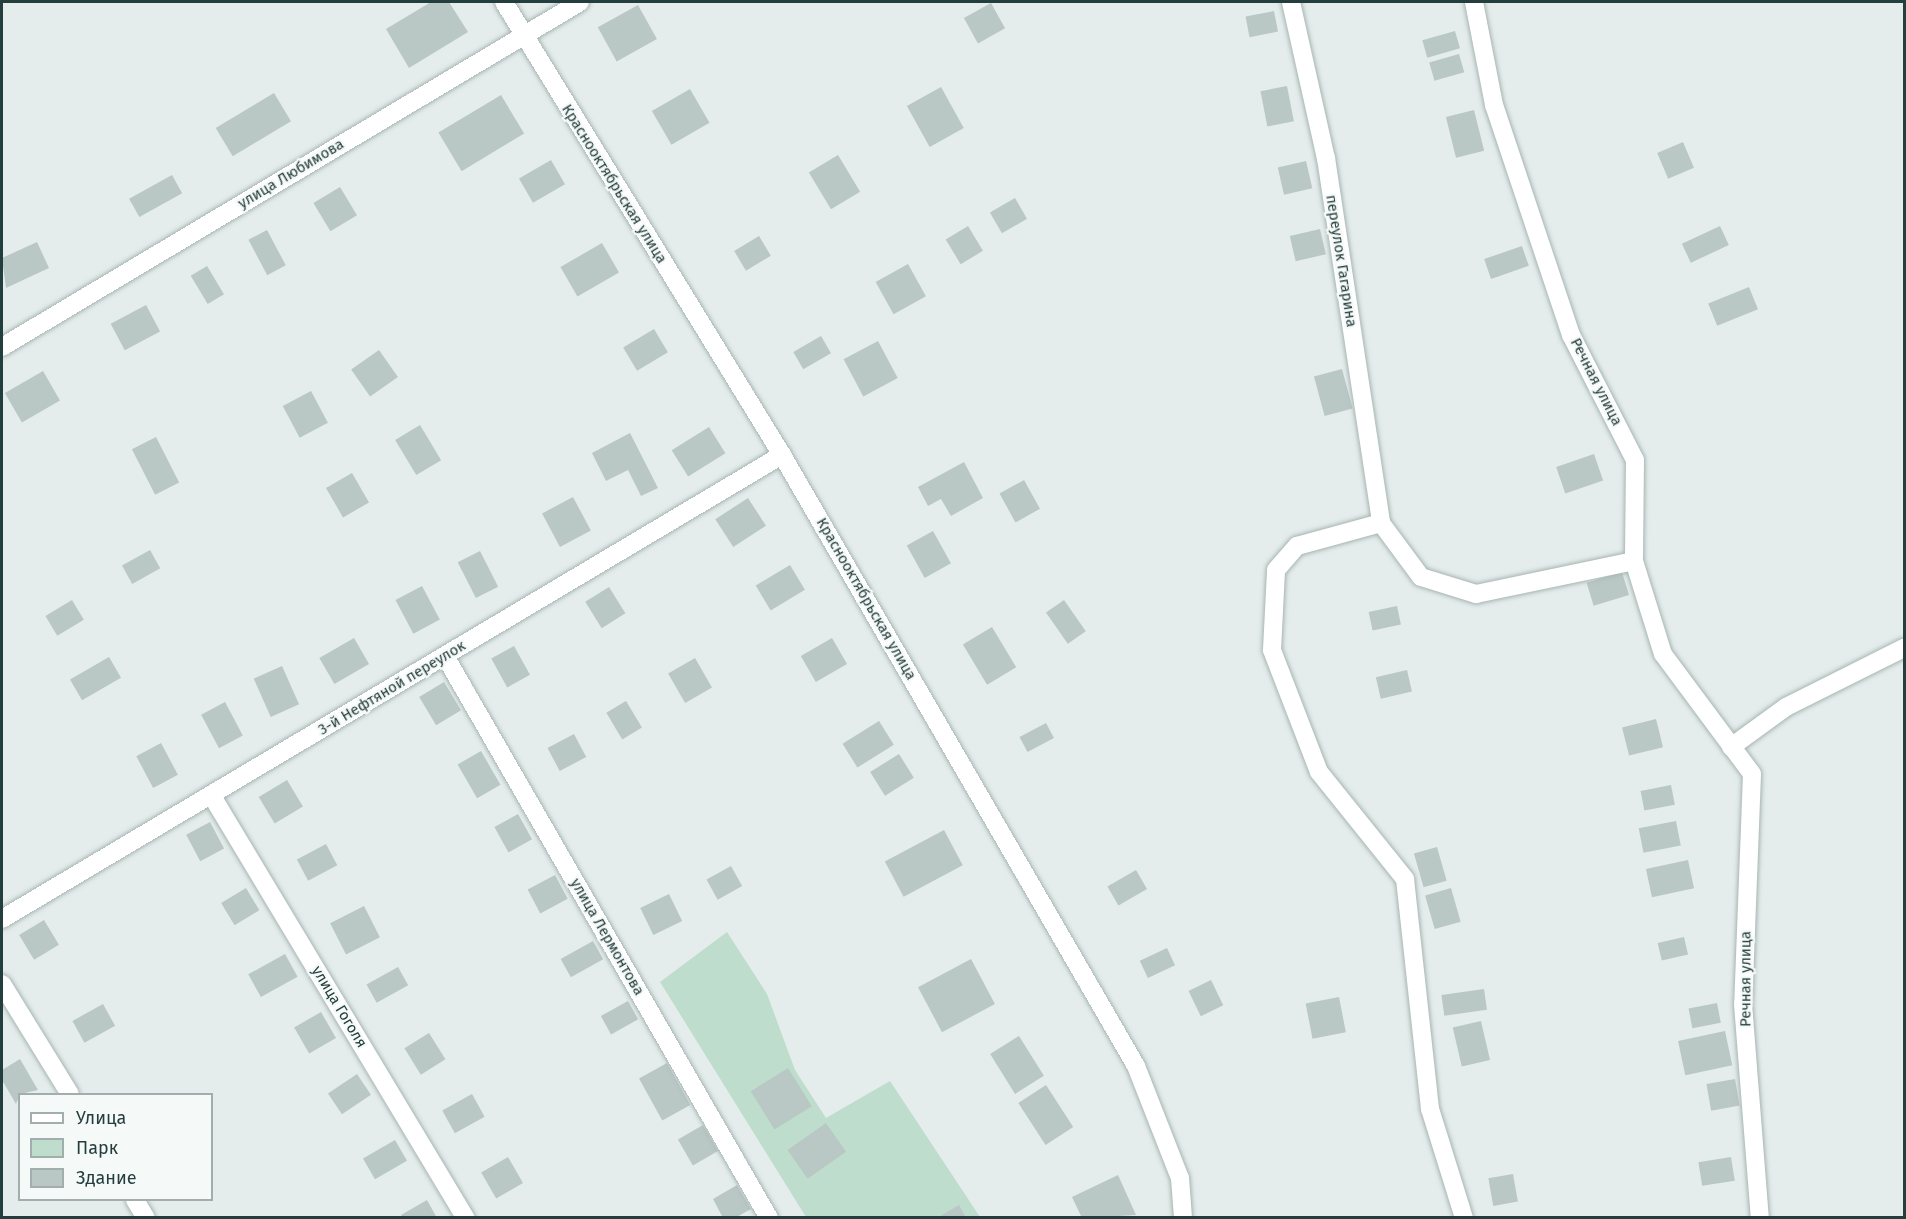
<!DOCTYPE html>
<meta charset="utf-8">
<style>
body{margin:0}
#map{position:relative;width:1906px;height:1219px;overflow:hidden;background:#e4edeb;font-family:"Fira Sans",sans-serif}
div>[style]{position:absolute}
.green>*{inset:0;background:#beddcd}
.building>*{inset:0;background:#b9c8c5;transform-origin:0 0}
.roads{filter:drop-shadow(0 0 2px #a7b5b3) drop-shadow(0 0 2px #a7b5b3)}
.street>*{height:18px;margin:-9px;padding:0 9px;transform-origin:9px;border-radius:9px;background:#fff}
.secondary>*{height:18px;margin:-9px;padding:0 9px;transform-origin:9px;border-radius:9px;background:#fff}
span{translate:-50% -50%;white-space:nowrap;text-align:center;line-height:1.15;-webkit-text-stroke:4.5px #f5f9f8;paint-order:stroke}
.street-label{font-size:15px;color:#243e3d}
.frame{position:absolute;inset:0;border:3px solid #243e3d;pointer-events:none}
.legend{position:absolute;left:18px;top:1093px;width:195px;height:108px;box-sizing:border-box;background:#f5f9f8;border:2px solid #a1aead;margin:0;padding:8px 10px;list-style:none;font-size:18px;color:#243e3d}
.legend li{display:flex;align-items:center;gap:12px;height:30px}
.legend b{width:30px;border:2px solid #a1aead}
</style>
<div id="map">
<div class="green">
<i style="clip-path:polygon(727px 932px,767px 994px,795px 1070px,826px 1118px,890px 1081px,980px 1217px,806px 1217px,660px 982px)"></i>
</div>
<div class="building">
<i style="clip-path:polygon(431px 2px,449px 2px,468px 32px,409px 68px,386px 29px)"></i>
<i style="left:991px;top:3px;width:29px;height:31px;rotate:61deg"></i>
<i style="left:638px;top:5px;width:39px;height:46px;rotate:61deg"></i>
<i style="left:1274px;top:11px;width:21px;height:29px;rotate:79deg"></i>
<i style="left:1455px;top:31px;width:18px;height:34px;rotate:74deg"></i>
<i style="left:1459px;top:54px;width:19px;height:31px;rotate:74deg"></i>
<i style="left:1287px;top:86px;width:36px;height:27px;rotate:79deg"></i>
<i style="left:941px;top:87px;width:47px;height:39px;rotate:61deg"></i>
<i style="left:690px;top:89px;width:39px;height:44px;rotate:60deg"></i>
<i style="left:274px;top:93px;width:33px;height:68px;rotate:59deg"></i>
<i style="left:501px;top:95px;width:45px;height:73px;rotate:59deg"></i>
<i style="left:1474px;top:110px;width:42px;height:29px;rotate:76deg"></i>
<i style="left:1683px;top:142px;width:28px;height:28px;rotate:67deg"></i>
<i style="left:838px;top:155px;width:43px;height:34px;rotate:59deg"></i>
<i style="left:551px;top:160px;width:28px;height:37px;rotate:60deg"></i>
<i style="left:1306px;top:161px;width:28px;height:29px;rotate:77deg"></i>
<i style="left:172px;top:175px;width:21px;height:49px;rotate:61deg"></i>
<i style="left:340px;top:187px;width:33px;height:31px;rotate:59deg"></i>
<i style="left:1015px;top:198px;width:24px;height:29px;rotate:60deg"></i>
<i style="left:968px;top:226px;width:29px;height:26px;rotate:59deg"></i>
<i style="left:1720px;top:226px;width:21px;height:42px;rotate:65deg"></i>
<i style="left:1320px;top:229px;width:26px;height:31px;rotate:77deg"></i>
<i style="left:267px;top:230px;width:40px;height:21px;rotate:62deg"></i>
<i style="left:759px;top:236px;width:23px;height:29px;rotate:59deg"></i>
<i style="clip-path:polygon(37px 242px,49px 268px,6px 288px,2px 258px)"></i>
<i style="left:602px;top:243px;width:34px;height:48px;rotate:60deg"></i>
<i style="left:1522px;top:246px;width:21px;height:40px;rotate:71deg"></i>
<i style="left:908px;top:264px;width:37px;height:37px;rotate:61deg"></i>
<i style="left:207px;top:266px;width:33px;height:19px;rotate:59deg"></i>
<i style="left:1749px;top:287px;width:24px;height:44px;rotate:68deg"></i>
<i style="left:146px;top:305px;width:30px;height:40px;rotate:62deg"></i>
<i style="left:654px;top:329px;width:27px;height:36px;rotate:59deg"></i>
<i style="left:821px;top:336px;width:20px;height:32px;rotate:60deg"></i>
<i style="left:878px;top:341px;width:42px;height:39px;rotate:62deg"></i>
<i style="left:379px;top:350px;width:33px;height:34px;rotate:55deg"></i>
<i style="left:1342px;top:369px;width:41px;height:29px;rotate:75deg"></i>
<i style="left:43px;top:371px;width:34px;height:44px;rotate:60deg"></i>
<i style="left:311px;top:391px;width:36px;height:32px;rotate:62deg"></i>
<i style="left:420px;top:425px;width:41px;height:29px;rotate:59deg"></i>
<i style="left:709px;top:427px;width:31px;height:44px;rotate:58deg"></i>
<i style="clip-path:polygon(630px 433px,658px 488px,641px 496px,628px 470px,606px 481px,592px 453px)"></i>
<i style="left:156px;top:437px;width:51px;height:27px;rotate:63deg"></i>
<i style="left:1594px;top:454px;width:28px;height:40px;rotate:71deg"></i>
<i style="clip-path:polygon(964px 462px,983px 498px,951px 516px,941px 499px,928px 506px,918px 487px)"></i>
<i style="left:352px;top:473px;width:34px;height:30px;rotate:60deg"></i>
<i style="left:1024px;top:480px;width:33px;height:28px;rotate:61deg"></i>
<i style="left:573px;top:497px;width:38px;height:35px;rotate:62deg"></i>
<i style="left:748px;top:498px;width:33px;height:39px;rotate:57deg"></i>
<i style="left:933px;top:531px;width:37px;height:30px;rotate:61deg"></i>
<i style="left:150px;top:550px;width:21px;height:32px;rotate:61deg"></i>
<i style="left:480px;top:551px;width:40px;height:25px;rotate:63deg"></i>
<i style="left:790px;top:565px;width:29px;height:40px;rotate:59deg"></i>
<i style="left:1622px;top:572px;width:24px;height:37px;rotate:73deg"></i>
<i style="left:422px;top:586px;width:38px;height:30px;rotate:62deg"></i>
<i style="left:609px;top:587px;width:31px;height:28px;rotate:58deg"></i>
<i style="left:72px;top:600px;width:23px;height:31px;rotate:59deg"></i>
<i style="left:1064px;top:600px;width:38px;height:22px;rotate:55deg"></i>
<i style="left:1397px;top:606px;width:19px;height:29px;rotate:78deg"></i>
<i style="left:992px;top:627px;width:47px;height:34px;rotate:59deg"></i>
<i style="left:354px;top:638px;width:30px;height:40px;rotate:60deg"></i>
<i style="left:832px;top:638px;width:30px;height:36px;rotate:60deg"></i>
<i style="left:514px;top:646px;width:33px;height:26px;rotate:61deg"></i>
<i style="left:109px;top:657px;width:24px;height:45px;rotate:60deg"></i>
<i style="left:695px;top:658px;width:34px;height:31px;rotate:60deg"></i>
<i style="left:282px;top:666px;width:42px;height:31px;rotate:66deg"></i>
<i style="left:1407px;top:670px;width:22px;height:32px;rotate:77deg"></i>
<i style="left:444px;top:682px;width:33px;height:29px;rotate:59deg"></i>
<i style="left:626px;top:701px;width:31px;height:23px;rotate:59deg"></i>
<i style="left:225px;top:702px;width:38px;height:27px;rotate:62deg"></i>
<i style="left:1656px;top:719px;width:29px;height:35px;rotate:76deg"></i>
<i style="left:879px;top:721px;width:28px;height:43px;rotate:58deg"></i>
<i style="left:1046px;top:723px;width:17px;height:30px;rotate:62deg"></i>
<i style="left:574px;top:734px;width:26px;height:30px;rotate:62deg"></i>
<i style="left:161px;top:743px;width:36px;height:28px;rotate:62deg"></i>
<i style="left:481px;top:751px;width:39px;height:27px;rotate:60deg"></i>
<i style="left:899px;top:754px;width:28px;height:34px;rotate:58deg"></i>
<i style="left:287px;top:780px;width:31px;height:33px;rotate:59deg"></i>
<i style="left:1671px;top:785px;width:20px;height:31px;rotate:79deg"></i>
<i style="left:518px;top:814px;width:29px;height:27px;rotate:61deg"></i>
<i style="left:1676px;top:821px;width:25px;height:38px;rotate:79deg"></i>
<i style="left:210px;top:822px;width:30px;height:27px;rotate:62deg"></i>
<i style="left:944px;top:830px;width:40px;height:67px;rotate:62deg"></i>
<i style="left:326px;top:844px;width:24px;height:33px;rotate:62deg"></i>
<i style="left:1437px;top:847px;width:35px;height:24px;rotate:74deg"></i>
<i style="left:1688px;top:860px;width:29px;height:43px;rotate:78deg"></i>
<i style="left:731px;top:866px;width:23px;height:28px;rotate:61deg"></i>
<i style="left:1136px;top:870px;width:22px;height:33px;rotate:60deg"></i>
<i style="left:555px;top:875px;width:27px;height:31px;rotate:62deg"></i>
<i style="left:246px;top:888px;width:26px;height:29px;rotate:59deg"></i>
<i style="left:1451px;top:888px;width:35px;height:27px;rotate:74deg"></i>
<i style="left:669px;top:894px;width:30px;height:32px;rotate:64deg"></i>
<i style="left:364px;top:906px;width:35px;height:38px;rotate:63deg"></i>
<i style="left:44px;top:920px;width:29px;height:29px;rotate:59deg"></i>
<i style="left:1684px;top:937px;width:18px;height:27px;rotate:77deg"></i>
<i style="left:593px;top:941px;width:21px;height:37px;rotate:61deg"></i>
<i style="left:1167px;top:948px;width:19px;height:30px;rotate:65deg"></i>
<i style="left:285px;top:954px;width:26px;height:42px;rotate:61deg"></i>
<i style="left:971px;top:959px;width:51px;height:60px;rotate:62deg"></i>
<i style="left:398px;top:967px;width:21px;height:36px;rotate:61deg"></i>
<i style="left:1211px;top:980px;width:28px;height:25px;rotate:64deg"></i>
<i style="left:1484px;top:989px;width:21px;height:43px;rotate:82deg"></i>
<i style="left:1339px;top:997px;width:36px;height:34px;rotate:79deg"></i>
<i style="left:628px;top:1001px;width:21px;height:31px;rotate:61deg"></i>
<i style="left:1717px;top:1003px;width:20px;height:29px;rotate:79deg"></i>
<i style="left:103px;top:1004px;width:25px;height:35px;rotate:61deg"></i>
<i style="left:321px;top:1012px;width:30px;height:31px;rotate:60deg"></i>
<i style="left:1481px;top:1021px;width:40px;height:29px;rotate:77deg"></i>
<i style="left:1725px;top:1031px;width:35px;height:48px;rotate:78deg"></i>
<i style="left:429px;top:1033px;width:31px;height:29px;rotate:58deg"></i>
<i style="left:1019px;top:1036px;width:47px;height:34px;rotate:58deg"></i>
<i style="clip-path:polygon(20px 1059px,38px 1090px,20px 1094px,16px 1104px,2px 1080px,2px 1070px)"></i>
<i style="left:667px;top:1063px;width:48px;height:32px;rotate:61deg"></i>
<i style="left:788px;top:1068px;width:45px;height:44px;rotate:58deg"></i>
<i style="left:357px;top:1074px;width:25px;height:35px;rotate:56deg"></i>
<i style="left:1735px;top:1079px;width:27px;height:29px;rotate:80deg"></i>
<i style="left:1046px;top:1085px;width:50px;height:33px;rotate:57deg"></i>
<i style="left:472px;top:1094px;width:26px;height:34px;rotate:61deg"></i>
<i style="left:826px;top:1123px;width:35px;height:47px;rotate:55deg"></i>
<i style="left:703px;top:1125px;width:30px;height:29px;rotate:60deg"></i>
<i style="left:395px;top:1140px;width:24px;height:37px;rotate:60deg"></i>
<i style="left:508px;top:1157px;width:30px;height:31px;rotate:60deg"></i>
<i style="left:1731px;top:1157px;width:24px;height:33px;rotate:81deg"></i>
<i style="left:1513px;top:1174px;width:28px;height:25px;rotate:80deg"></i>
<i style="clip-path:polygon(1118px 1175px,1136px 1215px,1082px 1218px,1072px 1197px)"></i>
<i style="clip-path:polygon(737px 1185px,751px 1209px,735px 1218px,723px 1218px,713px 1199px)"></i>
<i style="clip-path:polygon(427px 1200px,437px 1218px,403px 1218px,401px 1215px)"></i>
<i style="clip-path:polygon(959px 1205px,966px 1218px,937px 1218px)"></i>
</div>
<div class="roads">
<div class="street">
<i style="left:1291px;top:2px;width:160px;rotate:77.4deg"></i>
<i style="left:1326px;top:158px;width:369px;rotate:81.4deg"></i>
<i style="left:1474px;top:2px;width:105px;rotate:79deg"></i>
<i style="left:1494px;top:105px;width:243px;rotate:71.5deg"></i>
<i style="left:1571px;top:335px;width:140px;rotate:62.9deg"></i>
<i style="left:1635px;top:460px;width:101px;rotate:90.6deg"></i>
<i style="left:1634px;top:561px;width:97px;rotate:72.7deg"></i>
<i style="left:1663px;top:654px;width:149px;rotate:53.4deg"></i>
<i style="left:1752px;top:774px;width:230px;rotate:92.2deg"></i>
<i style="left:1743px;top:1004px;width:215px;rotate:85.5deg"></i>
<i style="left:2px;top:347px;width:673px;rotate:-30.83deg"></i>
<i style="left:445px;top:656px;width:649px;rotate:60.04deg"></i>
<i style="left:1731px;top:747px;width:68px;rotate:-36deg"></i>
<i style="left:1786px;top:707px;width:132px;rotate:-26.6deg"></i>
<i style="left:212px;top:796px;width:493px;rotate:59deg"></i>
<i style="left:2px;top:919px;width:908px;rotate:-30.75deg"></i>
<i style="left:2px;top:984px;width:129px;rotate:58.3deg"></i>
<i style="left:135px;top:1200px;width:21px;rotate:59deg"></i>
<i style="left:1464px;top:1218px;width:114px;rotate:-107.3deg"></i>
<i style="left:1430px;top:1109px;width:231px;rotate:-96.2deg"></i>
<i style="left:1405px;top:879px;width:137px;rotate:-128.8deg"></i>
<i style="left:1319px;top:772px;width:131px;rotate:-111.1deg"></i>
<i style="left:1272px;top:650px;width:80px;rotate:-87.1deg"></i>
<i style="left:1276px;top:570px;width:32px;rotate:-49deg"></i>
<i style="left:1297px;top:546px;width:87px;rotate:-15.3deg"></i>
<i style="left:1381px;top:523px;width:67px;rotate:53.5deg"></i>
<i style="left:1421px;top:577px;width:58px;rotate:17.2deg"></i>
<i style="left:1476px;top:594px;width:161px;rotate:-11.8deg"></i>
</div>
<div class="secondary">
<i style="left:504px;top:2px;width:532px;rotate:58.46deg"></i>
<i style="left:782px;top:455px;width:706px;rotate:59.91deg"></i>
<i style="left:1136px;top:1066px;width:120px;rotate:68.6deg"></i>
<i style="left:1180px;top:1178px;width:40px;rotate:85.7deg"></i>
</div>
</div>
<div class="street-label">
<span style="left:291px;top:174px;rotate:-31deg">улица Любимова</span>
<span style="left:614px;top:184px;rotate:58deg">Краснооктябрьская улица</span>
<span style="left:1341px;top:261px;rotate:81deg">переулок Гагарина</span>
<span style="left:1596px;top:382px;rotate:63deg">Речная улица</span>
<span style="left:866px;top:599px;rotate:60deg">Краснооктябрьская улица</span>
<span style="left:392px;top:688px;rotate:-31deg">3-й Нефтяной переулок</span>
<span style="left:607px;top:937px;rotate:60deg">улица Лермонтова</span>
<span style="left:1746px;top:979px;rotate:-90deg">Речная улица</span>
<span style="left:339px;top:1007px;rotate:59deg">улица Гоголя</span>
</div>
<div class="frame"></div>
<ul class="legend">
<li><b style="height:8px;background:#fff"></b>Улица</li>
<li><b style="height:16px;background:#beddcd"></b>Парк</li>
<li><b style="height:16px;background:#b9c8c5"></b>Здание</li>
</ul>
</div>
